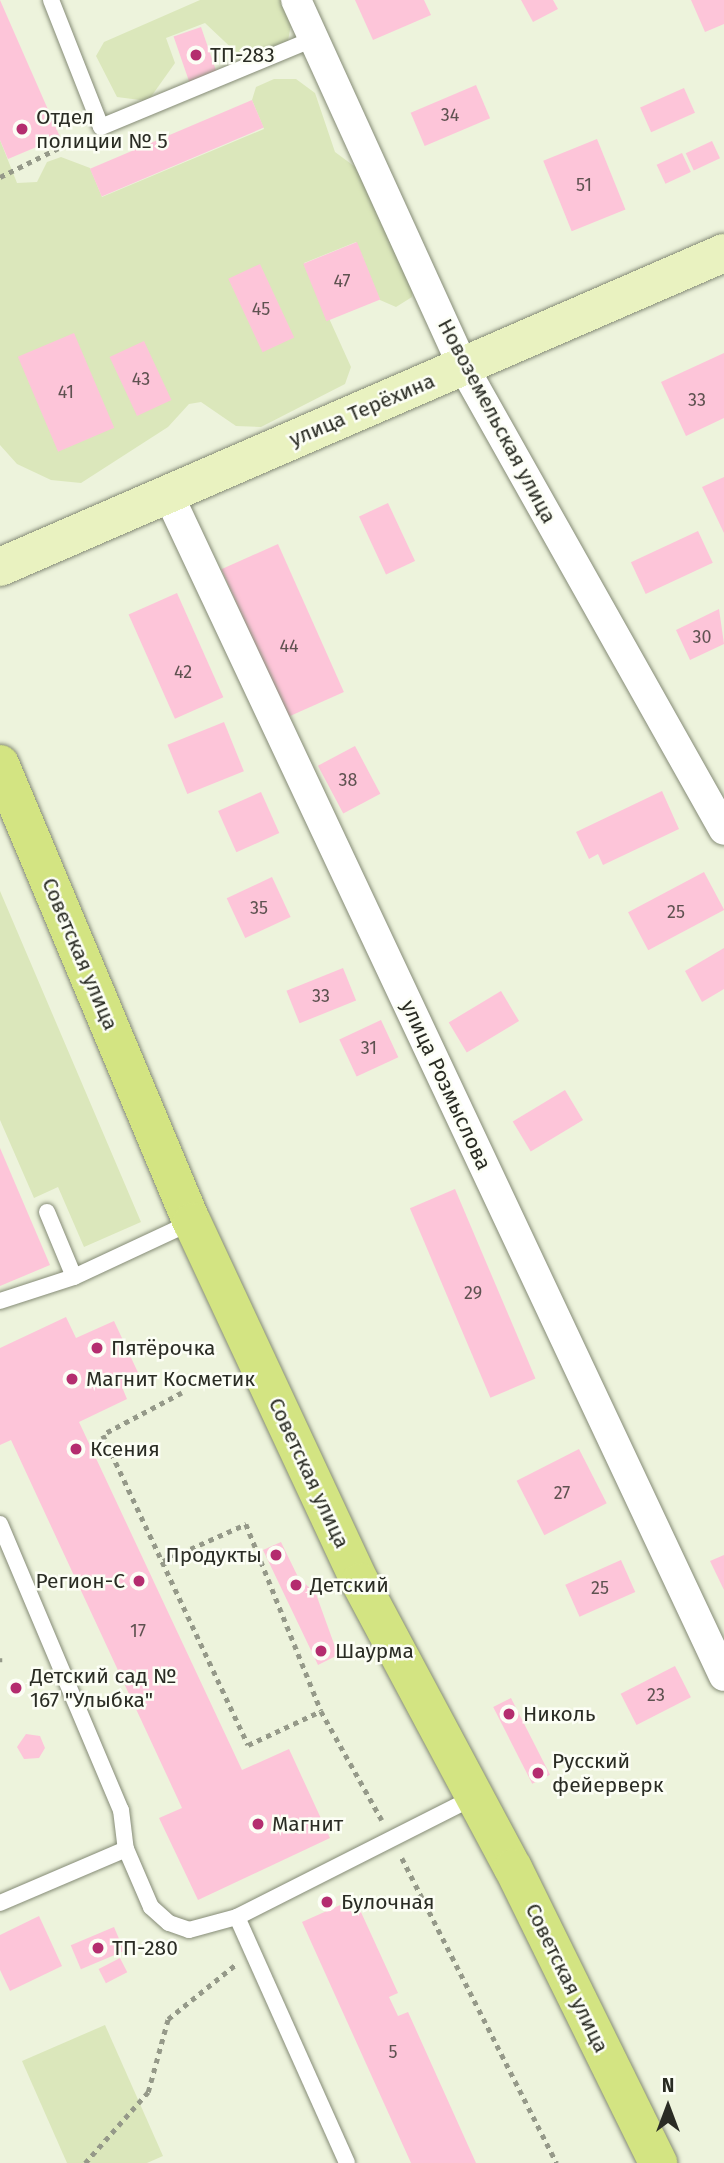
<!DOCTYPE html>
<meta charset="utf-8">
<style>
body{margin:0}
#map{position:relative;width:724px;height:2163px;overflow:hidden;background:#edf3dc;font-family:"Fira Sans",sans-serif}
div>[style]{position:absolute}
.green>*{inset:0;background:#dbe7bb}
.building>*{inset:0;background:#fdc5d9;transform-origin:0 0}
.path>*{height:4.5px;margin-top:-2.25px;transform-origin:0;background:repeating-linear-gradient(90deg,#959989 0 5px,transparent 0 10px)}
.roads{filter:drop-shadow(0 0 2px #858b76) drop-shadow(0 0 2px #858b76)}
.service>*{height:16px;margin:-8px;padding:0 8px;transform-origin:8px;border-radius:8px;background:#fff}
.minor>*{height:30px;margin:-15px;padding:0 15px;transform-origin:15px;border-radius:15px;background:#fff}
.secondary>*{height:38px;margin:-19px;padding:0 19px;transform-origin:19px;border-radius:19px;background:#e9f2c0}
.primary>*{height:38px;margin:-19px;padding:0 19px;transform-origin:19px;border-radius:19px;background:#d3e482}
.dots>*{width:19px;height:19px;translate:-50% -50%;box-sizing:border-box;border:4px solid #fcfef5;border-radius:50%}
span{translate:-50% -50%;white-space:nowrap;text-align:center;line-height:1.15;-webkit-text-stroke:5px #fcfef5;paint-order:stroke}
.number-label{font-size:18px;color:#5f5251}
.number-label span{-webkit-text-stroke-width:0}
.poi-label{font-size:21px;color:#2a2c24}
.left{translate:0 -50%;text-align:left}
.right{translate:-100% -50%;text-align:right}
.street-label{font-size:21px;color:#2a2c24}
.north{position:absolute;left:633px;top:2072px;width:70px;height:70px;-webkit-text-stroke:5px #fcfef5;paint-order:stroke;rotate:0deg;font-size:19px;font-weight:700;line-height:28px;text-align:center;color:#2a2c24}
.north::after{content:'';display:block;margin:auto;width:24px;height:32px;background:#2a2c24;clip-path:polygon(50% 0,100% 100%,50% 72%,0 100%)}
</style>
<div id="map">
<div class="green">
<i style="clip-path:polygon(200px 0,283px 0,292px 18px,288px 41px,241px 57px,205px 23px,166px 38px,175px 63px,148px 101px,117px 97px,96px 56px,104px 42px)"></i>
<i style="clip-path:polygon(274px 79px,296px 79px,315px 93px,335px 152px,358px 169px,413px 283px,412px 297px,396px 307px,380px 300px,356px 242px,304px 263px,351px 367px,345px 384px,261px 427px,236px 426px,201px 402px,189px 404px,168px 427px,81px 483px,51px 480px,17px 464px,0 445px,0 140px,17px 183px,37px 182px,47px 162px,61px 157px,90px 168px,102px 197px,264px 129px,252px 100px,256px 87px)"></i>
<i style="clip-path:polygon(0 891px,141px 1222px,84px 1247px,58px 1187px,34px 1198px,0 1120px)"></i>
<i style="clip-path:polygon(105px 2025px,163px 2156px,147px 2163px,67px 2163px,22px 2061px)"></i>
</div>
<div class="building">
<i style="clip-path:polygon(0 0,60px 137px,8px 159px,0 140px)"></i>
<i style="clip-path:polygon(355px 0,424px 0,431px 15px,373px 40px)"></i>
<i style="clip-path:polygon(521px 0,553px 0,558px 9px,533px 22px)"></i>
<i style="clip-path:polygon(691px 0,724px 0,724px 24px,705px 32px)"></i>
<i style="left:201px;top:27px;width:49px;height:29px;rotate:71deg"></i>
<i style="left:476px;top:85px;width:36px;height:71px;rotate:67deg"></i>
<i style="left:684px;top:88px;width:27px;height:48px;rotate:66deg"></i>
<i style="left:252px;top:100px;width:30px;height:176px;rotate:67deg"></i>
<i style="left:597px;top:139px;width:76px;height:58px;rotate:68deg"></i>
<i style="left:712px;top:141px;width:19px;height:29px;rotate:65deg"></i>
<i style="left:682px;top:153px;width:21px;height:28px;rotate:65deg"></i>
<i style="left:357px;top:242px;width:62px;height:58px;rotate:68deg"></i>
<i style="left:260px;top:264px;width:81px;height:35px;rotate:65deg"></i>
<i style="left:74px;top:333px;width:103px;height:61px;rotate:67deg"></i>
<i style="left:144px;top:341px;width:65px;height:38px;rotate:65deg"></i>
<i style="clip-path:polygon(724px 353px,724px 418px,686px 436px,661px 382px)"></i>
<i style="clip-path:polygon(724px 477px,724px 533px,702px 487px)"></i>
<i style="left:388px;top:503px;width:64px;height:32px;rotate:65deg"></i>
<i style="left:698px;top:531px;width:35px;height:74px;rotate:65deg"></i>
<i style="left:278px;top:544px;width:162px;height:62px;rotate:66deg"></i>
<i style="left:177px;top:593px;width:114px;height:53px;rotate:66deg"></i>
<i style="clip-path:polygon(719px 609px,724px 644px,690px 660px,676px 630px)"></i>
<i style="left:224px;top:722px;width:53px;height:61px;rotate:68deg"></i>
<i style="left:355px;top:746px;width:54px;height:42px;rotate:62deg"></i>
<i style="clip-path:polygon(662px 791px,679px 829px,603px 865px,598px 854px,589px 859px,576px 832px)"></i>
<i style="left:261px;top:792px;width:45px;height:47px;rotate:66deg"></i>
<i style="left:704px;top:872px;width:43px;height:86px;rotate:62deg"></i>
<i style="left:272px;top:877px;width:44px;height:50px;rotate:65deg"></i>
<i style="clip-path:polygon(724px 948px,724px 989px,702px 1002px,685px 971px)"></i>
<i style="left:343px;top:968px;width:35px;height:61px;rotate:68deg"></i>
<i style="left:501px;top:991px;width:35px;height:61px;rotate:59deg"></i>
<i style="left:381px;top:1020px;width:41px;height:46px;rotate:65deg"></i>
<i style="left:565px;top:1090px;width:35px;height:61px;rotate:59deg"></i>
<i style="clip-path:polygon(0 1148px,50px 1265px,0 1286px)"></i>
<i style="left:455px;top:1189px;width:206px;height:49px;rotate:67deg"></i>
<i style="clip-path:polygon(66px 1317px,76px 1338px,114px 1321px,141px 1379px,122px 1387px,127px 1399px,79px 1422px,242px 1770px,289px 1749px,330px 1838px,198px 1900px,159px 1818px,182px 1808px,11px 1440px,0 1445px,0 1348px)"></i>
<i style="left:579px;top:1449px;width:61px;height:70px;rotate:63deg"></i>
<i style="clip-path:polygon(281px 1542px,298px 1577px,316px 1594px,338px 1655px,318px 1665px,263px 1550px)"></i>
<i style="clip-path:polygon(724px 1555px,724px 1590px,710px 1561px)"></i>
<i style="left:621px;top:1560px;width:35px;height:61px;rotate:66deg"></i>
<i style="left:675px;top:1666px;width:35px;height:61px;rotate:63deg"></i>
<i style="left:511px;top:1698px;width:86px;height:20px;rotate:63deg"></i>
<i style="clip-path:polygon(26px 1734px,40px 1736px,45px 1748px,39px 1758px,24px 1759px,17px 1747px)"></i>
<i style="clip-path:polygon(347px 1902px,352px 1913px,360px 1910px,398px 1993px,389px 1997px,398px 2016px,408px 2012px,476px 2163px,411px 2163px,302px 1922px)"></i>
<i style="clip-path:polygon(39px 1916px,62px 1966px,10px 1991px,0 1970px,0 1935px)"></i>
<i style="left:114px;top:1927px;width:26px;height:47px;rotate:67deg"></i>
<i style="left:120px;top:1958px;width:16px;height:24px;rotate:63deg"></i>
</div>
<div class="path">
<i style="left:0;top:177px;width:90px;rotate:-26.3deg"></i>
<i style="left:182px;top:1393px;width:89px;rotate:152deg"></i>
<i style="left:103px;top:1435px;width:342px;rotate:64.9deg"></i>
<i style="left:248px;top:1745px;width:81px;rotate:-25deg"></i>
<i style="left:163px;top:1561px;width:91px;rotate:-24deg"></i>
<i style="left:246px;top:1524px;width:201px;rotate:68.1deg"></i>
<i style="left:321px;top:1711px;width:125px;rotate:60.8deg"></i>
<i style="left:0;top:1658px;width:4px;rotate:90deg"></i>
<i style="left:402px;top:1858px;width:342px;rotate:63.1deg"></i>
<i style="left:85px;top:2163px;width:95px;rotate:-48.4deg"></i>
<i style="left:148px;top:2092px;width:76px;rotate:-74.7deg"></i>
<i style="left:168px;top:2019px;width:86px;rotate:-38.9deg"></i>
</div>
<div class="roads">
<div class="service">
<i style="left:51px;top:0;width:136px;rotate:68.5deg"></i>
<i style="left:101px;top:127px;width:230px;rotate:-22.5deg"></i>
<i style="left:47px;top:1212px;width:70px;rotate:67.4deg"></i>
<i style="left:0;top:1301px;width:78px;rotate:-18deg"></i>
<i style="left:74px;top:1277px;width:130px;rotate:-25deg"></i>
<i style="left:0;top:1524px;width:311px;rotate:67.1deg"></i>
<i style="left:121px;top:1810px;width:39px;rotate:83deg"></i>
<i style="left:126px;top:1849px;width:63px;rotate:66.7deg"></i>
<i style="left:151px;top:1907px;width:24px;rotate:42deg"></i>
<i style="left:169px;top:1923px;width:21px;rotate:19deg"></i>
<i style="left:189px;top:1930px;width:50px;rotate:-15.2deg"></i>
<i style="left:237px;top:1917px;width:264px;rotate:-26.8deg"></i>
<i style="left:0;top:1903px;width:137px;rotate:-23.2deg"></i>
<i style="left:237px;top:1917px;width:269px;rotate:65.9deg"></i>
</div>
<div class="minor">
<i style="left:296px;top:0;width:402px;rotate:65.5deg"></i>
<i style="left:463px;top:366px;width:532px;rotate:60.64deg"></i>
<i style="left:168px;top:494px;width:1306px;rotate:64.81deg"></i>
</div>
<div class="secondary">
<i style="left:0;top:567px;width:789px;rotate:-23.45deg"></i>
</div>
<div class="primary">
<i style="left:0;top:764px;width:497px;rotate:67.3deg"></i>
<i style="left:192px;top:1222px;width:397px;rotate:65deg"></i>
<i style="left:360px;top:1582px;width:324px;rotate:61.9deg"></i>
<i style="left:513px;top:1868px;width:329px;rotate:63.8deg"></i>
</div>
</div>
<div class="dots">
<i style="left:196px;top:55px;background:#b42d6f"></i>
<i style="left:22px;top:129px;background:#b42d6f"></i>
<i style="left:97px;top:1348px;background:#b42d6f"></i>
<i style="left:72px;top:1379px;background:#b42d6f"></i>
<i style="left:76px;top:1449px;background:#b42d6f"></i>
<i style="left:276px;top:1555px;background:#b42d6f"></i>
<i style="left:139px;top:1581px;background:#b42d6f"></i>
<i style="left:296px;top:1585px;background:#b42d6f"></i>
<i style="left:321px;top:1651px;background:#b42d6f"></i>
<i style="left:16px;top:1688px;background:#b42d6f"></i>
<i style="left:509px;top:1714px;background:#b42d6f"></i>
<i style="left:538px;top:1773px;background:#b42d6f"></i>
<i style="left:258px;top:1824px;background:#b42d6f"></i>
<i style="left:327px;top:1902px;background:#b42d6f"></i>
<i style="left:98px;top:1948px;background:#b42d6f"></i>
</div>
<div class="number-label">
<span style="left:450px;top:115px">34</span>
<span style="left:584px;top:185px">51</span>
<span style="left:342px;top:281px">47</span>
<span style="left:261px;top:309px">45</span>
<span style="left:141px;top:379px">43</span>
<span style="left:66px;top:392px">41</span>
<span style="left:697px;top:400px">33</span>
<span style="left:702px;top:637px">30</span>
<span style="left:289px;top:646px">44</span>
<span style="left:183px;top:672px">42</span>
<span style="left:348px;top:780px">38</span>
<span style="left:259px;top:908px">35</span>
<span style="left:676px;top:912px">25</span>
<span style="left:321px;top:996px">33</span>
<span style="left:369px;top:1048px">31</span>
<span style="left:473px;top:1293px">29</span>
<span style="left:562px;top:1493px">27</span>
<span style="left:600px;top:1588px">25</span>
<span style="left:138px;top:1631px">17</span>
<span style="left:656px;top:1695px">23</span>
<span style="left:393px;top:2052px">5</span>
</div>
<div class="poi-label">
<span class="left" style="left:210px;top:55px">ТП-283</span>
<span class="left" style="left:36px;top:129px">Отдел<br>полиции № 5</span>
<span class="left" style="left:111px;top:1348px">Пятёрочка</span>
<span class="left" style="left:86px;top:1379px">Магнит Косметик</span>
<span class="left" style="left:90px;top:1449px">Ксения</span>
<span class="right" style="left:262px;top:1555px">Продукты</span>
<span class="right" style="left:125px;top:1581px">Регион-С</span>
<span class="left" style="left:310px;top:1585px">Детский</span>
<span class="left" style="left:335px;top:1651px">Шаурма</span>
<span class="left" style="left:30px;top:1688px">Детский сад №<br>167 "Улыбка"</span>
<span class="left" style="left:523px;top:1714px">Николь</span>
<span class="left" style="left:552px;top:1773px">Русский<br>фейерверк</span>
<span class="left" style="left:272px;top:1824px">Магнит</span>
<span class="left" style="left:341px;top:1902px">Булочная</span>
<span class="left" style="left:112px;top:1948px">ТП-280</span>
</div>
<div class="street-label">
<span style="left:362px;top:410px;rotate:-23deg">улица Терёхина</span>
<span style="left:497px;top:421px;rotate:62deg">Новоземельская улица</span>
<span style="left:80px;top:954px;rotate:67deg">Советская улица</span>
<span style="left:446px;top:1085px;rotate:65deg">улица Розмыслова</span>
<span style="left:309px;top:1473px;rotate:65deg">Советская улица</span>
<span style="left:567px;top:1978px;rotate:64deg">Советская улица</span>
</div>
<div class="north">N</div>
</div>
